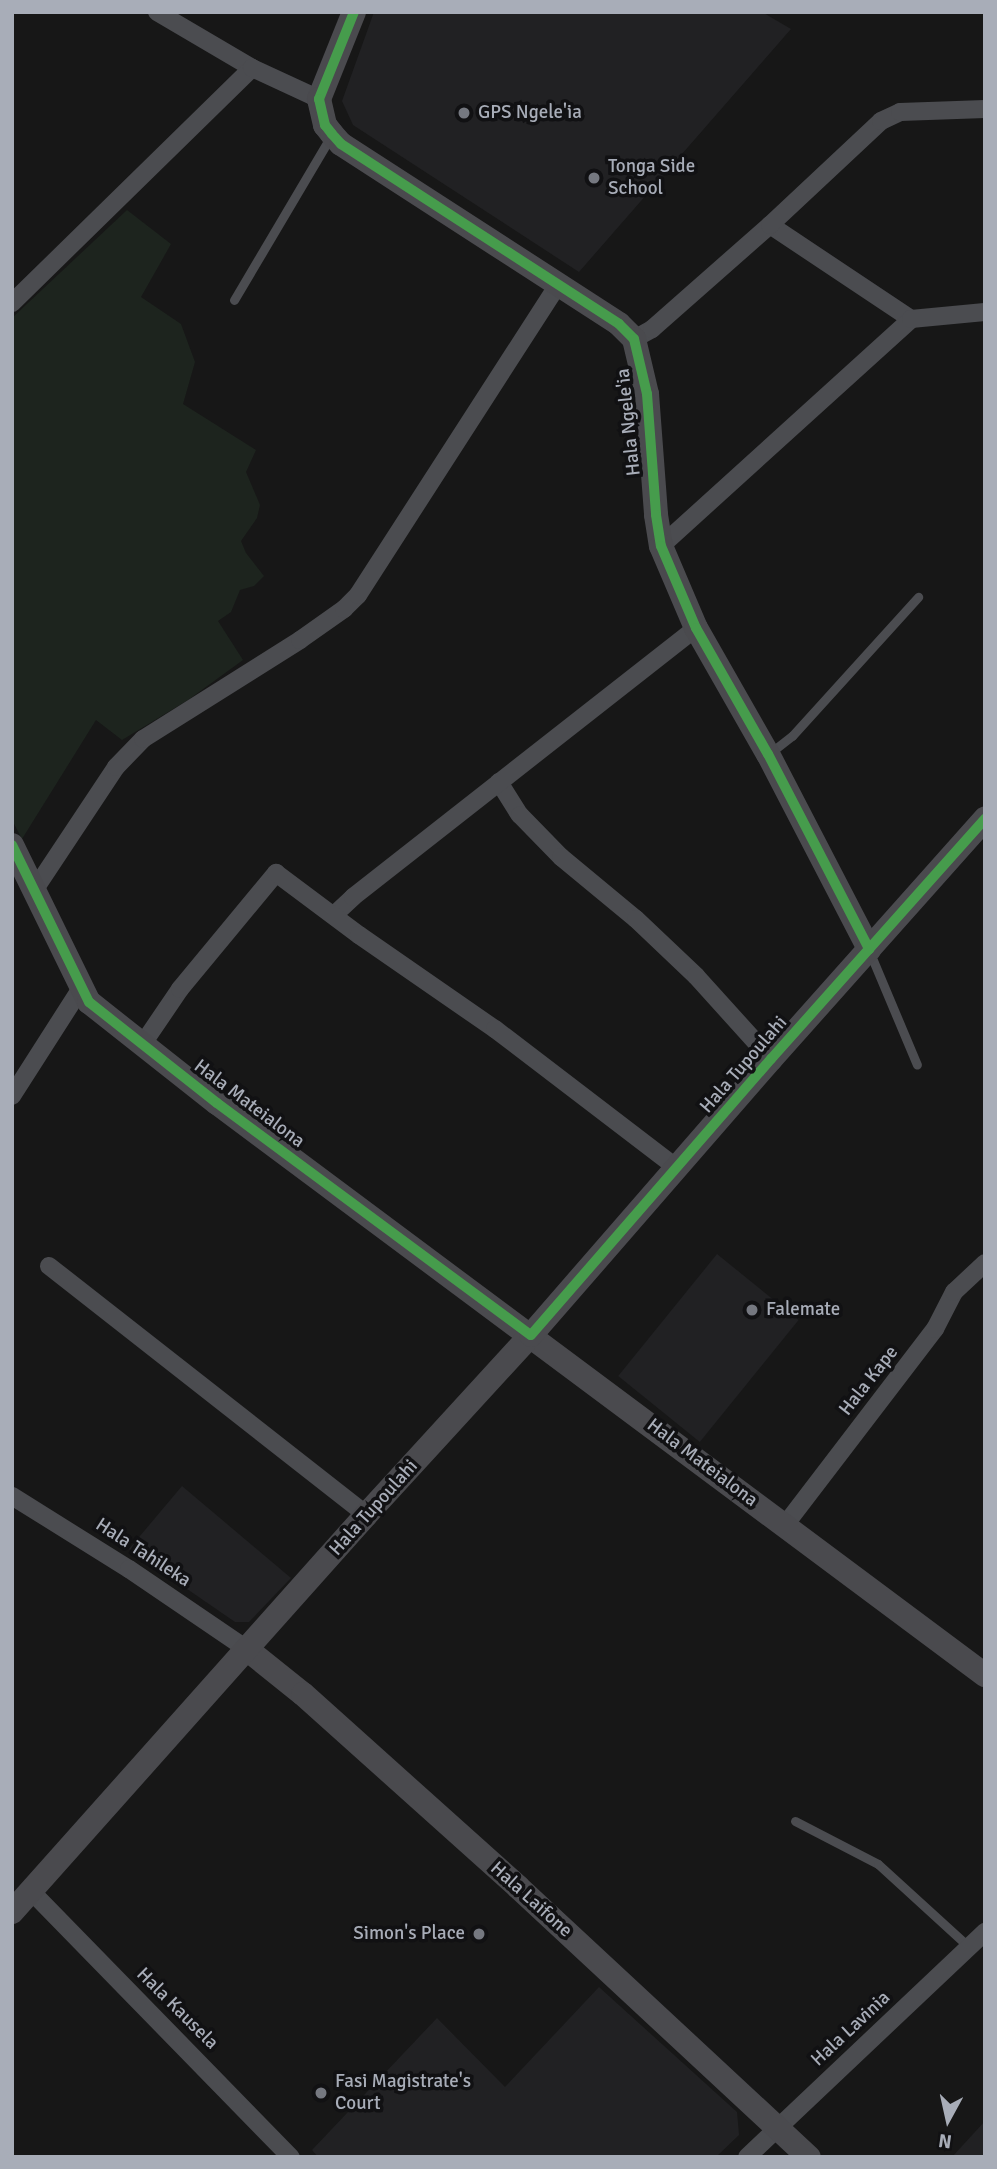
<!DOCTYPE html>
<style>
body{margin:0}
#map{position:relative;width:997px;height:2169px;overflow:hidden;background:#171717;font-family:Signika,sans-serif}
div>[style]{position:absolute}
.built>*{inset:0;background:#212123;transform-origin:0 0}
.green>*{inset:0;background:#1d241e}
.lane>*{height:9px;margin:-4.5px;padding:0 4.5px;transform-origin:4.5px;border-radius:4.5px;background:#4b4c50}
.street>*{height:18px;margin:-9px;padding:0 9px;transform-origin:9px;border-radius:9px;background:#4b4c50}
.secondary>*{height:24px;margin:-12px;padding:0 12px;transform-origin:12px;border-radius:12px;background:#4a4a4e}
.cycleway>*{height:10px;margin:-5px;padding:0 5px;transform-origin:5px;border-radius:5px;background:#469c4c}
.dots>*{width:19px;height:19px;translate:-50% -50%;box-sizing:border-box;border:4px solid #111113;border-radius:50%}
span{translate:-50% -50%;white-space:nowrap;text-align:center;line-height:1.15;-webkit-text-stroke:7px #111113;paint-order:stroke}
.poi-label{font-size:19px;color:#a8adb8}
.left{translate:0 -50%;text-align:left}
.right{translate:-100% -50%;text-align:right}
.street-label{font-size:19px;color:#a8adb8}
.frame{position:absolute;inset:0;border:14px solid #a8adb8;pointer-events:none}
.north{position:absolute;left:913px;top:2085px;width:70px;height:70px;-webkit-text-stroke:5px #111113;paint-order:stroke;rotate:188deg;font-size:19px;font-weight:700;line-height:28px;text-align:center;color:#a8adb8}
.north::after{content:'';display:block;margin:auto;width:24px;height:32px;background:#a8adb8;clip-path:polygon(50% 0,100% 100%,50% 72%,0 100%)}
</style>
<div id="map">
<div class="built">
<i style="clip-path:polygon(374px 12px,762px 12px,791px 29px,579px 272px,353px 125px,342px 101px)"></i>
<i style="left:717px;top:1254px;width:105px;height:157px;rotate:39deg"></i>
<i style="clip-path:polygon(182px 1486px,291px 1578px,249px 1622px,235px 1622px,129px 1549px)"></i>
<i style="clip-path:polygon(599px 1987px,737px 2112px,739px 2135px,716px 2157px,318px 2157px,312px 2150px,437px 2018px,505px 2087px)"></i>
<i style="clip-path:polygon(985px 2121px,985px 2157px,952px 2157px)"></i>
</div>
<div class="green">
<i style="clip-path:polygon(127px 210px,171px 244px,141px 297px,181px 324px,195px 362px,183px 404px,256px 450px,246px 472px,260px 505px,257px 518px,241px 541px,246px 553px,264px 576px,254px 586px,240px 590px,231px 612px,218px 621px,243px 660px,188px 700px,122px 740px,96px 720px,22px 839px,12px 820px,12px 318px)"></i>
</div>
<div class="lane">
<i style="left:234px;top:300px;width:191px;rotate:-59.4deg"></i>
<i style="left:770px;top:753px;width:28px;rotate:-38deg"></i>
<i style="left:792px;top:736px;width:188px;rotate:-47.8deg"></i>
<i style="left:870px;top:953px;width:121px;rotate:67.2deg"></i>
<i style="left:795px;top:1821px;width:93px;rotate:27.4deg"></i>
<i style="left:878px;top:1864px;width:123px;rotate:42.4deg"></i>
</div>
<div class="street">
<i style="left:157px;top:12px;width:110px;rotate:30.5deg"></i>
<i style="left:770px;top:225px;width:169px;rotate:33.7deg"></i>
<i style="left:12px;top:303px;width:336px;rotate:-44.4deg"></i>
<i style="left:252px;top:68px;width:74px;rotate:24.8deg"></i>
<i style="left:634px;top:339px;width:21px;rotate:-29deg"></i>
<i style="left:652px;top:329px;width:157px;rotate:-41.4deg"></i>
<i style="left:770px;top:225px;width:152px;rotate:-43.1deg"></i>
<i style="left:881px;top:121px;width:21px;rotate:-25deg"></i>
<i style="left:900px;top:112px;width:85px;rotate:-2deg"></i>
<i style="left:661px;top:546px;width:338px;rotate:-42.2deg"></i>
<i style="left:911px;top:319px;width:74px;rotate:-5.4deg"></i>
<i style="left:499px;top:782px;width:39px;rotate:58deg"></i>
<i style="left:520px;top:815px;width:59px;rotate:45.7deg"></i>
<i style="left:561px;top:857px;width:97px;rotate:39.6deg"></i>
<i style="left:636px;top:919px;width:83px;rotate:43.5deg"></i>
<i style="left:696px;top:976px;width:112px;rotate:47.9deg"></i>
<i style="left:35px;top:889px;width:146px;rotate:-56.4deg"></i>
<i style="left:116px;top:767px;width:39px;rotate:-46deg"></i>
<i style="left:143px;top:739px;width:186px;rotate:-32.2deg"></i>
<i style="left:300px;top:640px;width:54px;rotate:-35.2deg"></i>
<i style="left:344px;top:609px;width:20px;rotate:-45deg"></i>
<i style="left:358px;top:595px;width:369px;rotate:-57.2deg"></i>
<i style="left:334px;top:915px;width:26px;rotate:-43deg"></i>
<i style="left:353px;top:897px;width:436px;rotate:-38.1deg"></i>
<i style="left:142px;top:1045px;width:68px;rotate:-55.8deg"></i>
<i style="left:180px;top:989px;width:151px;rotate:-50.4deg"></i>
<i style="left:276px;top:873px;width:104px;rotate:36.8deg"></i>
<i style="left:359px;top:935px;width:165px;rotate:34.7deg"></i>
<i style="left:495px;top:1029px;width:230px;rotate:37.4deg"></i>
<i style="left:12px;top:1096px;width:132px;rotate:-57.4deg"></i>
<i style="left:49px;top:1266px;width:403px;rotate:38.1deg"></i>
<i style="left:12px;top:1496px;width:138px;rotate:32deg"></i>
<i style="left:129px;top:1569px;width:144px;rotate:34.2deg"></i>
<i style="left:785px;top:1525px;width:247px;rotate:-52.6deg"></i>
<i style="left:935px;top:1329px;width:42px;rotate:-62.8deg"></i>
<i style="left:954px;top:1292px;width:42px;rotate:-43.1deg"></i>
<i style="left:31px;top:1891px;width:372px;rotate:45.7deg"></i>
<i style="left:747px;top:2157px;width:328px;rotate:-43.4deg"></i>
</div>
<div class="secondary">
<i style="left:354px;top:12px;width:94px;rotate:111.9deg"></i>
<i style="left:319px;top:99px;width:27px;rotate:77deg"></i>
<i style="left:325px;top:125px;width:11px;rotate:52deg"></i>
<i style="left:332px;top:134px;width:13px;rotate:48deg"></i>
<i style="left:341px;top:144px;width:331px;rotate:32.9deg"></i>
<i style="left:619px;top:324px;width:21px;rotate:45deg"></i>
<i style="left:634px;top:339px;width:57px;rotate:76.7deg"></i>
<i style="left:647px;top:394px;width:121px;rotate:85.7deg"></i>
<i style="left:656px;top:515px;width:31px;rotate:81deg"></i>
<i style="left:661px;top:546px;width:89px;rotate:66.9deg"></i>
<i style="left:696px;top:628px;width:145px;rotate:60.3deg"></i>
<i style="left:768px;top:754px;width:220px;rotate:62.6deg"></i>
<i style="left:12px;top:845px;width:175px;rotate:63.9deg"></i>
<i style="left:89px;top:1002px;width:163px;rotate:38.3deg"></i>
<i style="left:217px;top:1103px;width:958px;rotate:36.68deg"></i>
<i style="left:248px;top:1650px;width:70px;rotate:38.7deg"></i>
<i style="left:303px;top:1694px;width:289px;rotate:41.9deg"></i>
<i style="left:518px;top:1887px;width:397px;rotate:42.9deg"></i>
<i style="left:12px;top:1912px;width:532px;rotate:-48.28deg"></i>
<i style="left:366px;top:1515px;width:244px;rotate:-47.5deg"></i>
<i style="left:531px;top:1335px;width:366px;rotate:-49deg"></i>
<i style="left:771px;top:1059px;width:322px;rotate:-48.3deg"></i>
</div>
<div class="cycleway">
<i style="left:354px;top:12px;width:94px;rotate:111.9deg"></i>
<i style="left:319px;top:99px;width:27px;rotate:77deg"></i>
<i style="left:325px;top:125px;width:11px;rotate:52deg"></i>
<i style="left:332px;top:134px;width:13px;rotate:48deg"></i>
<i style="left:341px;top:144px;width:331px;rotate:32.9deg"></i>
<i style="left:619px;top:324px;width:21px;rotate:45deg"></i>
<i style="left:634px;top:339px;width:57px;rotate:76.7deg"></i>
<i style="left:647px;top:394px;width:121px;rotate:85.7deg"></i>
<i style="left:656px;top:515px;width:31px;rotate:81deg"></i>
<i style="left:661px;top:546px;width:89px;rotate:66.9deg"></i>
<i style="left:696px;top:628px;width:145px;rotate:60.3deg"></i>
<i style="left:768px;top:754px;width:220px;rotate:62.6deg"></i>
<i style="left:12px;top:845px;width:175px;rotate:63.9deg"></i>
<i style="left:89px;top:1002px;width:163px;rotate:38.3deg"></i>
<i style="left:217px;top:1103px;width:390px;rotate:36.5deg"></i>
<i style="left:531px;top:1335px;width:366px;rotate:-49deg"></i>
<i style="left:771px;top:1059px;width:322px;rotate:-48.3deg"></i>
</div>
<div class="dots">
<i style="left:464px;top:113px;background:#757880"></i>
<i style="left:594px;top:178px;background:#757880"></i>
<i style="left:752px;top:1310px;background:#757880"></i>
<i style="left:479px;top:1934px;background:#757880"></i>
<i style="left:321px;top:2093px;background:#757880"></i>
</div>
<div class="poi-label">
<span class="left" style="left:478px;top:113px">GPS Ngele'ia</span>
<span class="left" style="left:608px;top:178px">Tonga Side<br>School</span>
<span class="left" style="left:766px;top:1310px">Falemate</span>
<span class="right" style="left:465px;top:1934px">Simon's Place</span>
<span class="left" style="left:335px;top:2093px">Fasi Magistrate's<br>Court</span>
</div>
<div class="street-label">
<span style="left:629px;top:422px;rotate:-96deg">Hala Ngele'ia</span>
<span style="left:744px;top:1065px;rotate:-49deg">Hala Tupoulahi</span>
<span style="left:249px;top:1104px;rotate:37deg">Hala Mateialona</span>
<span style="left:869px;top:1381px;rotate:-52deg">Hala Kape</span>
<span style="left:702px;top:1463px;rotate:37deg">Hala Mateialona</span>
<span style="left:374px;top:1508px;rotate:-48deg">Hala Tupoulahi</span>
<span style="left:143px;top:1553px;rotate:33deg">Hala Tahileka</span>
<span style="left:531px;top:1900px;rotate:42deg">Hala Laifone</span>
<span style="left:177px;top:2009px;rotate:45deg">Hala Kausela</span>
<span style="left:851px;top:2029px;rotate:-43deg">Hala Lavinia</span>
</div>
<div class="frame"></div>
<div class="north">N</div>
</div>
